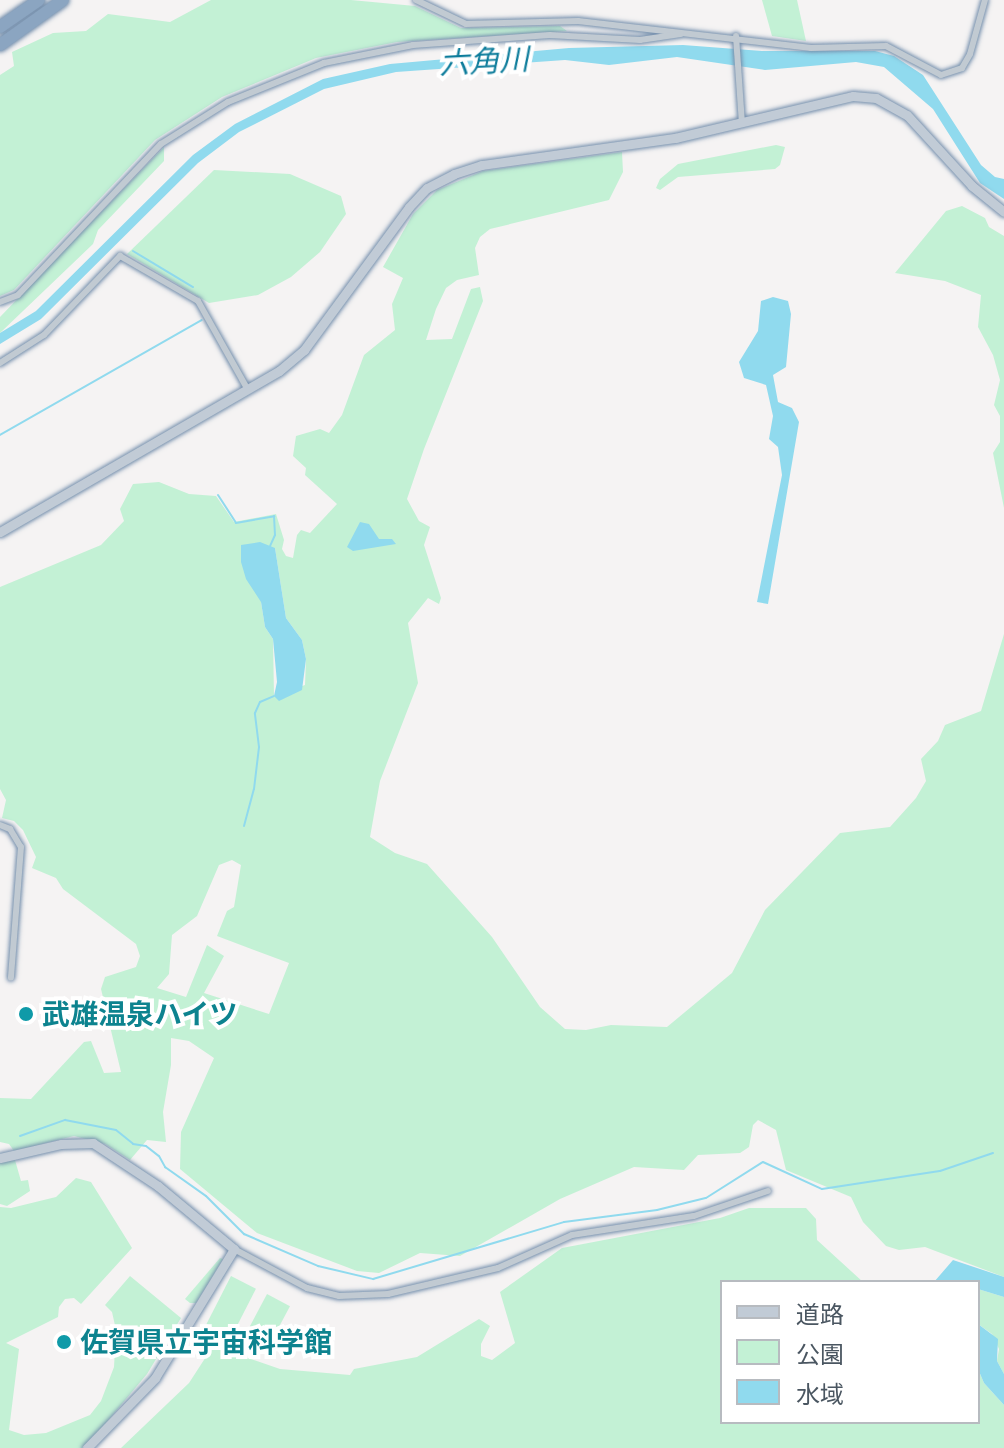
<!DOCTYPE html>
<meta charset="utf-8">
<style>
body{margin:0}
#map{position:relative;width:1004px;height:1448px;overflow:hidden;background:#f5f3f3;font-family:Figtree,"Noto Sans JP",sans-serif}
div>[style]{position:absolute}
.green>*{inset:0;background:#c3f1d5;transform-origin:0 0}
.water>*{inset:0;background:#90daee}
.stream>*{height:2px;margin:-1px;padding:0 1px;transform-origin:1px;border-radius:1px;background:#90daee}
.roads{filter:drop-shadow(0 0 2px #7690ad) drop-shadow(0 0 2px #7690ad)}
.street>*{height:6px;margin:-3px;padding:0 3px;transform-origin:3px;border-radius:3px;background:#c1cad2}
.secondary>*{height:9px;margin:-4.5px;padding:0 4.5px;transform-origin:4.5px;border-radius:4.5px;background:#c1cbd6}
.highway>*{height:12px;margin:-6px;padding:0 6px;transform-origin:6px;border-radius:6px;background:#8ba5c1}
.dots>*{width:22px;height:22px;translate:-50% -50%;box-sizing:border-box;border:4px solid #fff;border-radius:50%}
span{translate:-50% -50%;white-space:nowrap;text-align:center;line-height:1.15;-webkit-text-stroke:8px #fff;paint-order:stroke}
.culture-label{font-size:28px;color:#0d838f;font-weight:700}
.left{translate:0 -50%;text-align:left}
.water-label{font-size:30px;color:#0c7c9b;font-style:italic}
.legend{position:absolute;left:720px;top:1280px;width:260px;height:144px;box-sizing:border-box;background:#fff;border:2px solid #b7bbc0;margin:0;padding:10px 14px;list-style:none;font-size:24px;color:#4a5661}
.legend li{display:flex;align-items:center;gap:16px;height:40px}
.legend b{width:40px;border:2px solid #b7bbc0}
</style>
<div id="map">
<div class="green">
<i style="clip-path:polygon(211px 0,351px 0,415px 6px,461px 28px,560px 26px,567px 31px,397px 42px,316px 58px,222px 97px,155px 140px,14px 290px,0 296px,0 75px,14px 66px,12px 52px,53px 33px,86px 31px,108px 14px,170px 22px)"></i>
<i style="clip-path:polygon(762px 0,797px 0,806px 41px,772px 36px)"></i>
<i style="clip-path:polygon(776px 145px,785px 147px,780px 165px,775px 169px,678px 177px,660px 190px,656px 188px,660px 179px,678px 164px)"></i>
<i style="clip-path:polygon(164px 147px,164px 161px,98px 230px,93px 244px,0 333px,0 317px)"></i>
<i style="clip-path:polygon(evenodd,622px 152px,623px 172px,609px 200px,490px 229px,480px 237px,475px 248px,479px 275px,457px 280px,446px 288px,436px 309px,426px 340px,452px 339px,471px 289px,480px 287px,483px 301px,424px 449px,407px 499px,419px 521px,430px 527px,424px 545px,441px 598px,439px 604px,428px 598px,408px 623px,418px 683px,380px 781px,370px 837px,395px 853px,427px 864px,492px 937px,540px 1007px,565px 1029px,586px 1030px,611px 1025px,667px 1027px,732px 973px,765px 910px,840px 833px,890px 827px,916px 798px,926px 781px,921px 759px,938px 741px,945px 725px,981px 711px,1004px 634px,1004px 1277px,925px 1247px,899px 1250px,886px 1246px,863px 1222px,851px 1197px,786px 1170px,776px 1130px,758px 1120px,753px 1125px,749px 1147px,740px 1153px,698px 1155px,684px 1170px,634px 1167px,560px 1199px,460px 1256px,420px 1253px,379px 1273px,357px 1271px,257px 1233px,180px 1169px,181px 1132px,214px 1058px,189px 1041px,171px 1038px,171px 1065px,163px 1112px,166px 1142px,147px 1140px,130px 1160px,105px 1144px,74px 1136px,14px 1151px,9px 1144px,0 1142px,0 1098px,31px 1099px,84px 1042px,91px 1041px,104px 1073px,121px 1072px,101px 989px,105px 977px,136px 967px,140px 956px,136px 944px,63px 889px,56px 878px,32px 868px,36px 857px,23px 830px,14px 821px,2px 818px,6px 800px,0 789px,0 587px,101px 545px,124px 521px,120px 509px,133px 484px,159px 482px,189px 494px,216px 496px,234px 522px,276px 514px,284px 540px,282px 549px,286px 556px,293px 558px,297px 535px,301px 530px,310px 533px,337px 504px,305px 475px,306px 468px,293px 456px,296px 436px,320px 429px,329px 433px,342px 415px,364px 355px,395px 330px,392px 304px,403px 278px,383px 267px,413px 214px,437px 190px,483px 171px,622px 152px,275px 548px,286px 618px,302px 640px,306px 659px,305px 685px,274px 696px,273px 639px,265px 627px,261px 602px,275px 548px,622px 152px,232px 860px,241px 865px,234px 907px,227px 911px,217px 936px,289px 963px,269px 1014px,204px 993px,224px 956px,207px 945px,186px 997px,157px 988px,169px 974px,172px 935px,197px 916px,219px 865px,232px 860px)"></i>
<i style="clip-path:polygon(214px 170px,290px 174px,341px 196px,346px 214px,320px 252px,291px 277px,258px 295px,209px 303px,127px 254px)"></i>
<i style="clip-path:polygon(962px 206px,985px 218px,989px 227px,1004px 236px,1004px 508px,993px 453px,1000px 442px,1000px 416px,994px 405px,1000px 380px,993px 355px,978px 327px,981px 295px,945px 281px,895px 273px,946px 211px)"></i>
<i style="clip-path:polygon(15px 1160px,21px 1181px,28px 1180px,30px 1191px,7px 1206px,0 1204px,0 1162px)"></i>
<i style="clip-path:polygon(76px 1178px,91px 1182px,132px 1248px,81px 1304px,74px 1298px,65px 1299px,59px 1307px,58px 1317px,6px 1343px,19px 1349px,9px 1430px,24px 1435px,46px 1433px,90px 1415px,101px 1401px,114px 1367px,116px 1330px,112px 1312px,105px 1305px,130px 1276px,181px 1318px,147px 1374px,85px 1448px,0 1448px,0 1207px,11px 1208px,56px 1197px)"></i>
<i style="clip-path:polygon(749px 1208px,806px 1208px,816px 1219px,817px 1240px,863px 1282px,722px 1282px,722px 1422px,978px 1422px,978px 1369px,984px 1383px,1004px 1405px,1004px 1448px,121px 1448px,189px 1383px,213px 1346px,280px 1369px,350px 1375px,354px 1369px,417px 1357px,479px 1319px,490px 1326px,481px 1344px,481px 1356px,492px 1360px,515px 1343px,500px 1292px,562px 1248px,720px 1218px)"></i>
<i style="clip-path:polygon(220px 1258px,223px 1259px,196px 1303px,190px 1303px,185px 1299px)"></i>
<i style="left:231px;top:1276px;width:28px;height:54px;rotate:27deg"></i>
<i style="clip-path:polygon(978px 1289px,1004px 1297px,1004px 1374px,997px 1361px,999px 1349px,992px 1334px,978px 1324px)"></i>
<i style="left:267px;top:1294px;width:26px;height:54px;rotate:28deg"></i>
</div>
<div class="water">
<i style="clip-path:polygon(683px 45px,762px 51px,875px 51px,894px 56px,923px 75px,981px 165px,995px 177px,1004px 179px,1004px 199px,980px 183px,933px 109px,884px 67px,856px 62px,765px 70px,677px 57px,609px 65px,565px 60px,396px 72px,324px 89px,239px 132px,198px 163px,41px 319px,0 344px,0 333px,36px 311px,193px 155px,235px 124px,323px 79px,390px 64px,569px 48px)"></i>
<i style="clip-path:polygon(773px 297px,788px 301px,791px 314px,786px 367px,773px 375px,778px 402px,792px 408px,799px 422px,768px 604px,757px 602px,782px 475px,778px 447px,769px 439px,773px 416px,766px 385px,744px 378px,739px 362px,758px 331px,761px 301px)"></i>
<i style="clip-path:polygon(360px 522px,369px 524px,379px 539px,392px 539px,396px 544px,353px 551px,347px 547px)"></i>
<i style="clip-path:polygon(260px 542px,275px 548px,286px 618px,302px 640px,306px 659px,302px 690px,279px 701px,274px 696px,277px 682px,273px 639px,265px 627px,261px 602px,246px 579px,241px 562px,241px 545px)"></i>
<i style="clip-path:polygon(953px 1260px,1004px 1277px,1004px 1297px,978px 1289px,978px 1282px,934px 1282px)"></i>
<i style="clip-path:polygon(978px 1324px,998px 1339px,997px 1361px,1004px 1374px,1004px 1405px,984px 1383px,978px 1369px)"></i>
</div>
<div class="stream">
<i style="left:133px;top:251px;width:70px;rotate:31deg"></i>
<i style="left:0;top:435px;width:232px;rotate:-29.7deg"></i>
<i style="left:218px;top:495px;width:33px;rotate:57deg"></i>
<i style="left:236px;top:523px;width:39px;rotate:-10deg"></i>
<i style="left:274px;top:516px;width:19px;rotate:87deg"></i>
<i style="left:275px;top:535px;width:12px;rotate:114deg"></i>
<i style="left:244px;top:826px;width:38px;rotate:-75deg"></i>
<i style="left:254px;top:789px;width:42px;rotate:-83.2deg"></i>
<i style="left:259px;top:747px;width:34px;rotate:-97deg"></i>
<i style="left:255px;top:713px;width:12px;rotate:-66deg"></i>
<i style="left:260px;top:702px;width:15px;rotate:-23deg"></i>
<i style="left:20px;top:1136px;width:48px;rotate:-19.6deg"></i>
<i style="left:65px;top:1120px;width:52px;rotate:11.1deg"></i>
<i style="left:116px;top:1130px;width:22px;rotate:39deg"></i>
<i style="left:133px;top:1144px;width:13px;rotate:9deg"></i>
<i style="left:146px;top:1146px;width:16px;rotate:38deg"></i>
<i style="left:159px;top:1156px;width:13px;rotate:61deg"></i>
<i style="left:165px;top:1167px;width:50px;rotate:35.3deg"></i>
<i style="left:206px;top:1196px;width:54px;rotate:45deg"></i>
<i style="left:244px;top:1234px;width:81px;rotate:23.4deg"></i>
<i style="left:318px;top:1266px;width:57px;rotate:13.3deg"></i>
<i style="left:373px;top:1279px;width:199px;rotate:-16.6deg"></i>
<i style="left:564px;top:1222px;width:94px;rotate:-7.4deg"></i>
<i style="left:657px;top:1210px;width:50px;rotate:-13.8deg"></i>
<i style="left:706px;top:1198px;width:67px;rotate:-32.3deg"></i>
<i style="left:763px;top:1162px;width:65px;rotate:24.6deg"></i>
<i style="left:822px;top:1189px;width:119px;rotate:-8.7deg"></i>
<i style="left:940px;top:1171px;width:56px;rotate:-18.8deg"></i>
</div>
<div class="roads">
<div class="street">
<i style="left:416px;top:0;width:55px;rotate:25.6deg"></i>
<i style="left:466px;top:24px;width:112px;rotate:-1.5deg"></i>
<i style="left:578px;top:21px;width:235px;rotate:6.6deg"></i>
<i style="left:811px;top:48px;width:75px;rotate:-1.5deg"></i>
<i style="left:886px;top:46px;width:62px;rotate:27.8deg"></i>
<i style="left:941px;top:75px;width:22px;rotate:-18deg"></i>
<i style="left:962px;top:68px;width:16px;rotate:-60deg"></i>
<i style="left:970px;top:54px;width:56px;rotate:-74.5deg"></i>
<i style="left:736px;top:36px;width:87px;rotate:86.1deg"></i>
<i style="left:0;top:302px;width:19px;rotate:-21deg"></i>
<i style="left:18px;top:295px;width:208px;rotate:-46.6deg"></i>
<i style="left:161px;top:144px;width:79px;rotate:-32.1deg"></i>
<i style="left:228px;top:102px;width:104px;rotate:-22.1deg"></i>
<i style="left:324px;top:63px;width:91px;rotate:-11.4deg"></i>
<i style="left:413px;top:45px;width:137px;rotate:-4.2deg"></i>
<i style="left:550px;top:35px;width:90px;rotate:3.2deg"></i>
<i style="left:640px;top:40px;width:41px;rotate:-8.3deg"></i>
<i style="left:0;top:363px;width:52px;rotate:-32.5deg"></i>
<i style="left:44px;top:335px;width:110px;rotate:-46.1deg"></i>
<i style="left:120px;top:256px;width:90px;rotate:30deg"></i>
<i style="left:198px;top:301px;width:102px;rotate:60.7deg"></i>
<i style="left:0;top:825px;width:11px;rotate:22deg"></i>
<i style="left:10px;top:829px;width:21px;rotate:59deg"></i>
<i style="left:21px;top:847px;width:131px;rotate:94.4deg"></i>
<i style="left:234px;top:1249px;width:83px;rotate:28.1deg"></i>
<i style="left:307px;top:1288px;width:33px;rotate:14deg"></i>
<i style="left:339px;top:1296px;width:49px;rotate:-2.3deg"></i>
<i style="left:388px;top:1294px;width:113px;rotate:-13.3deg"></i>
<i style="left:498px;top:1268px;width:81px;rotate:-24deg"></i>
<i style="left:572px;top:1235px;width:123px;rotate:-8.9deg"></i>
<i style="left:694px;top:1216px;width:78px;rotate:-18.7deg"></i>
</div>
<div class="secondary">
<i style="left:0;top:532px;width:322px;rotate:-30deg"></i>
<i style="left:279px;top:371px;width:33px;rotate:-40deg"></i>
<i style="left:304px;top:350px;width:177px;rotate:-53.7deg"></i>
<i style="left:409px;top:207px;width:26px;rotate:-47deg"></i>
<i style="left:427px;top:188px;width:30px;rotate:-27deg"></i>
<i style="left:454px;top:174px;width:29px;rotate:-18deg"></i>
<i style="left:482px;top:165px;width:195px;rotate:-8deg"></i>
<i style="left:675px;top:138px;width:183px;rotate:-13.3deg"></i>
<i style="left:853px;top:96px;width:23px;rotate:5deg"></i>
<i style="left:876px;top:98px;width:35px;rotate:29deg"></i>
<i style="left:907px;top:115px;width:96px;rotate:47.5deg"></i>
<i style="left:972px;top:186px;width:41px;rotate:39.1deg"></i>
<i style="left:0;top:1158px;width:63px;rotate:-12.9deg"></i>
<i style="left:61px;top:1144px;width:32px;rotate:-2deg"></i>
<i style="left:93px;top:1143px;width:78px;rotate:33.5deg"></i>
<i style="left:158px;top:1186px;width:99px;rotate:39.7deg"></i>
<i style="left:234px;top:1249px;width:151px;rotate:121.5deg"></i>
<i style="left:155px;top:1378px;width:98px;rotate:134.2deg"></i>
</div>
<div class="highway">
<i style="left:0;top:27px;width:47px;rotate:-34.7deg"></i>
<i style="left:0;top:45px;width:77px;rotate:-35.5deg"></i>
</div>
</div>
<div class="dots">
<i style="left:26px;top:1014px;background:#0f9aa8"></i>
<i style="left:64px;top:1342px;background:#0f9aa8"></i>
</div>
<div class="culture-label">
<span class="left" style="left:42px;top:1014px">武雄温泉ハイツ</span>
<span class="left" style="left:80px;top:1342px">佐賀県立宇宙科学館</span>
</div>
<div class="water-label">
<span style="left:484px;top:62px;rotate:-3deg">六角川</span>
</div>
<ul class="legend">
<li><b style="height:10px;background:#c1cbd6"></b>道路</li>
<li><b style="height:22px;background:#c3f1d5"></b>公園</li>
<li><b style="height:22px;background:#90daee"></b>水域</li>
</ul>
</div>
